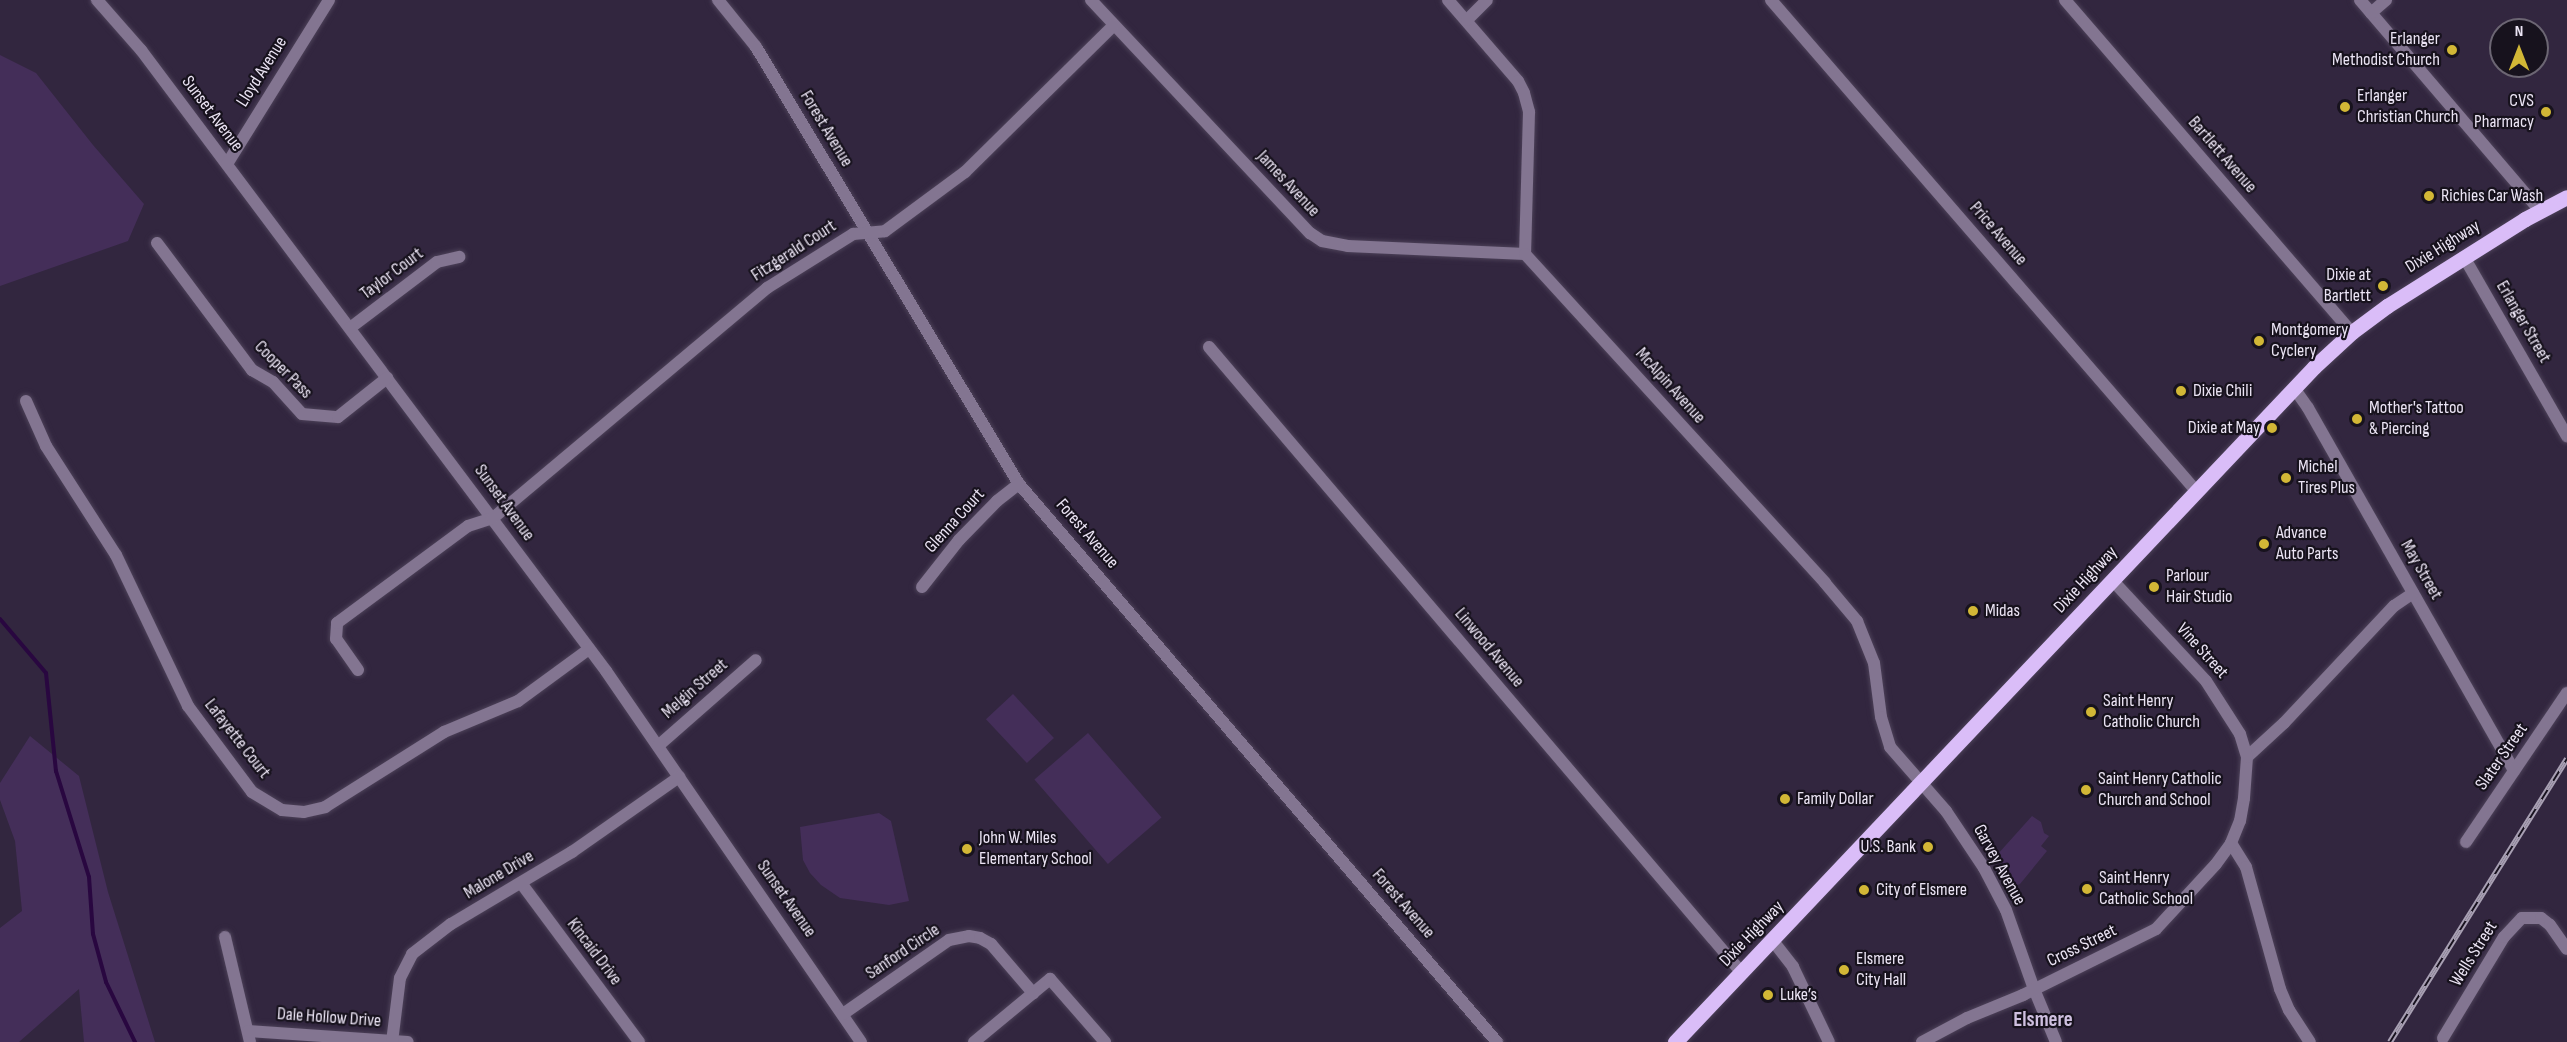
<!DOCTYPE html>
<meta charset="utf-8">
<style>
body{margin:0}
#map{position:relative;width:2567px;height:1042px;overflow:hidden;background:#32263f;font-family:"Sofia Sans Condensed",sans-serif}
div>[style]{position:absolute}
.green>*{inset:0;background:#442e59;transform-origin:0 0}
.stream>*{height:4px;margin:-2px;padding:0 2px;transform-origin:2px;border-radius:2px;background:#290740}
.roads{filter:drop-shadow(0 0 2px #4c4158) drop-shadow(0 0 2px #4c4158)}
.minor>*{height:12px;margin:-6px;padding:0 6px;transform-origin:6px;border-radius:6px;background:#837591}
.primary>*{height:15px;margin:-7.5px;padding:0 7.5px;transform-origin:7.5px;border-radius:7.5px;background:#dabdf8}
.rail>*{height:6px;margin-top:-3px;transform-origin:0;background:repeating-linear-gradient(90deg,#17121d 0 11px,#a8a0b3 0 22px);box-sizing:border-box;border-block:2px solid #a8a0b3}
.dots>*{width:16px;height:16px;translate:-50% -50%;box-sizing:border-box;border:3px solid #17121d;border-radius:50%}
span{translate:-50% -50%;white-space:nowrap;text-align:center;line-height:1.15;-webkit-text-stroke:4.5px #17121d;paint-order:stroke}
.poi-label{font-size:18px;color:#ebe4f4}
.right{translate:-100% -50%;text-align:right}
.left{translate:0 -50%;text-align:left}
.street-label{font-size:18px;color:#ebe4f4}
.quarter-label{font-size:21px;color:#cfc0e0;font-weight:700}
.north{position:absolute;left:2489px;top:18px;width:60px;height:60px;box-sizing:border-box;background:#17121d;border:2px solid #6c6673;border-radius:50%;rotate:0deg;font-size:16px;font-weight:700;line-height:24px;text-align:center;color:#ebe4f4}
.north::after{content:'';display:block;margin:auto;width:21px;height:27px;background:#d2b736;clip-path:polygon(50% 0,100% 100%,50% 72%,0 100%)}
</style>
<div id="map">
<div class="green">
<i style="clip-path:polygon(0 55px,36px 73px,93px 145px,144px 204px,128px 241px,0 286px)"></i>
<i style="left:1013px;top:694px;width:60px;height:37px;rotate:47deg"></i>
<i style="left:1088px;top:733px;width:112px;height:71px;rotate:49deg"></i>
<i style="clip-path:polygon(30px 736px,79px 776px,108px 892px,155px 1042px,84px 1042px,79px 989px,19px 1042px,0 1042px,0 928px,22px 911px,15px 841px,0 800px,0 783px)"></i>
<i style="clip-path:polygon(879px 813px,891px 821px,909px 901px,889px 905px,840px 898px,821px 885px,810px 873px,803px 860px,800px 827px)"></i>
<i style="clip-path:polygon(2032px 816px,2041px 822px,2044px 833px,2049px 836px,2041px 846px,2047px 851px,2020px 884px,2014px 886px,2009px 872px,1997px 855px)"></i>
</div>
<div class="stream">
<i style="left:0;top:619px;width:71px;rotate:49.6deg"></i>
<i style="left:46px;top:673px;width:99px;rotate:84.2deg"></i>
<i style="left:56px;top:771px;width:111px;rotate:72.7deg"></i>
<i style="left:89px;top:877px;width:57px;rotate:86deg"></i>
<i style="left:93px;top:934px;width:50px;rotate:74.8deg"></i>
<i style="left:106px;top:982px;width:67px;rotate:64.2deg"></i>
</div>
<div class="roads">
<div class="minor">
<i style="left:97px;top:0;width:67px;rotate:48.7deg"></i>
<i style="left:141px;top:50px;width:776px;rotate:53.17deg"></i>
<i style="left:606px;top:671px;width:450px;rotate:55.5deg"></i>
<i style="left:718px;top:0;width:60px;rotate:51deg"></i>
<i style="left:756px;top:47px;width:510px;rotate:58.96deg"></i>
<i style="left:1019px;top:484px;width:735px;rotate:49.42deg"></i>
<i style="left:1091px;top:0;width:320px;rotate:46.8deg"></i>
<i style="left:1310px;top:233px;width:14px;rotate:34deg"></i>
<i style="left:1322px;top:241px;width:26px;rotate:11deg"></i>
<i style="left:1348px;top:246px;width:177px;rotate:2.6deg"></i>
<i style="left:1448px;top:0;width:107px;rotate:49.2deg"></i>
<i style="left:1518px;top:81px;width:13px;rotate:63deg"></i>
<i style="left:1524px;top:93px;width:20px;rotate:75deg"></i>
<i style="left:1529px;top:112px;width:142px;rotate:91.6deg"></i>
<i style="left:1525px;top:254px;width:445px;rotate:47.6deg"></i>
<i style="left:1825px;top:583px;width:50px;rotate:49.9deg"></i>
<i style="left:1857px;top:621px;width:45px;rotate:68deg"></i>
<i style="left:1874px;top:663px;width:54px;rotate:82.6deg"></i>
<i style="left:1881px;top:717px;width:31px;rotate:73deg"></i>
<i style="left:1890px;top:747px;width:85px;rotate:48.8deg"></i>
<i style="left:1946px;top:811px;width:69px;rotate:56.3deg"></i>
<i style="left:1984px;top:868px;width:47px;rotate:62.4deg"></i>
<i style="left:2006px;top:910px;width:84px;rotate:70.5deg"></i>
<i style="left:2034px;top:989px;width:57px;rotate:67.5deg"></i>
<i style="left:1771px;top:0;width:651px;rotate:49.11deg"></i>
<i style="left:2065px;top:0;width:439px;rotate:49.2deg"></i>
<i style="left:2360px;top:0;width:277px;rotate:49.5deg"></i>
<i style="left:2371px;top:13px;width:20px;rotate:-41deg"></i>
<i style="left:1467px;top:20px;width:28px;rotate:-45deg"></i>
<i style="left:227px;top:164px;width:193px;rotate:-58.1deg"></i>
<i style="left:157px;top:243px;width:159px;rotate:53.2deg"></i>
<i style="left:252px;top:370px;width:24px;rotate:30deg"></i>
<i style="left:273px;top:382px;width:43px;rotate:47.8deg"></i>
<i style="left:302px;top:414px;width:36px;rotate:5deg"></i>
<i style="left:338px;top:417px;width:63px;rotate:-38.5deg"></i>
<i style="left:2464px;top:257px;width:207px;rotate:60.1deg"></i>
<i style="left:350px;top:328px;width:109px;rotate:-37.2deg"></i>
<i style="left:437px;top:262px;width:23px;rotate:-13deg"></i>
<i style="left:1209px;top:347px;width:822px;rotate:49.59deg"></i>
<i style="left:2294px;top:388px;width:24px;rotate:55deg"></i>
<i style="left:2308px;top:408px;width:417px;rotate:60.4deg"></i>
<i style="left:26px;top:401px;width:49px;rotate:66deg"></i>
<i style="left:46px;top:446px;width:130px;rotate:57.3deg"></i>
<i style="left:116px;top:555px;width:167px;rotate:64.5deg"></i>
<i style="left:188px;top:706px;width:107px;rotate:53.3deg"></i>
<i style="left:252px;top:792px;width:35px;rotate:31deg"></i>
<i style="left:282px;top:810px;width:22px;rotate:5deg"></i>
<i style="left:304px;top:812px;width:22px;rotate:-13deg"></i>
<i style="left:325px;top:807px;width:141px;rotate:-32.2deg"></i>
<i style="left:444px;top:732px;width:80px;rotate:-22.7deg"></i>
<i style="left:518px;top:701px;width:88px;rotate:-36.2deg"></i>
<i style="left:922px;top:587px;width:60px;rotate:-51.8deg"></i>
<i style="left:959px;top:540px;width:54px;rotate:-45.7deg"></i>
<i style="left:997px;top:501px;width:28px;rotate:-38deg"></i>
<i style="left:358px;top:670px;width:38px;rotate:-125deg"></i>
<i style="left:336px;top:639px;width:16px;rotate:-86deg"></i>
<i style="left:337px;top:623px;width:163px;rotate:-36.5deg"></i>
<i style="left:468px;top:526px;width:26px;rotate:-18deg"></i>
<i style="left:493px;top:518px;width:358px;rotate:-40deg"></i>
<i style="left:767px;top:288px;width:102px;rotate:-32.1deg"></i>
<i style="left:853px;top:234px;width:32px;rotate:-5deg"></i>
<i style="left:885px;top:231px;width:99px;rotate:-36.4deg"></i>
<i style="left:965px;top:172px;width:209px;rotate:-44.6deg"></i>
<i style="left:658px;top:746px;width:130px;rotate:-41.3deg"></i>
<i style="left:2247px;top:757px;width:50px;rotate:-42.6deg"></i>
<i style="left:2284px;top:723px;width:161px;rotate:-46.8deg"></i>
<i style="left:2394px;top:606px;width:23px;rotate:-34deg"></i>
<i style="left:2466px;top:842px;width:180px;rotate:-55.9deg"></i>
<i style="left:2231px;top:843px;width:28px;rotate:58deg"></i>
<i style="left:2246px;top:867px;width:127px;rotate:74.4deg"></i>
<i style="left:2280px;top:989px;width:23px;rotate:67deg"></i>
<i style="left:2289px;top:1010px;width:38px;rotate:57deg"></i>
<i style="left:521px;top:883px;width:198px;rotate:53.4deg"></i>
<i style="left:225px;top:937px;width:108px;rotate:76.6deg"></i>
<i style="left:1773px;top:941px;width:33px;rotate:52deg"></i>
<i style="left:1793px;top:967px;width:83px;rotate:64.4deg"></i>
<i style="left:843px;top:1014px;width:129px;rotate:-34.9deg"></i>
<i style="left:949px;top:940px;width:20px;rotate:-11deg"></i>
<i style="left:969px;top:936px;width:11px;rotate:10deg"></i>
<i style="left:980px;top:938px;width:13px;rotate:29deg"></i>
<i style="left:991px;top:944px;width:65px;rotate:49.4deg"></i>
<i style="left:248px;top:1031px;width:160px;rotate:3.9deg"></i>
<i style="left:2443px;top:1038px;width:118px;rotate:-58.9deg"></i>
<i style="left:2504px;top:937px;width:26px;rotate:-47deg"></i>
<i style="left:2522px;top:918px;width:19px"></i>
<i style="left:2541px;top:918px;width:11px;rotate:38deg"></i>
<i style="left:2550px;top:925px;width:29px;rotate:55deg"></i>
<i style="left:392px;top:1042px;width:64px;rotate:-82.9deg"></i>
<i style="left:400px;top:978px;width:27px;rotate:-63deg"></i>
<i style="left:412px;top:954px;width:49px;rotate:-37.6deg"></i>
<i style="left:451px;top:924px;width:141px;rotate:-30.8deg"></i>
<i style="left:572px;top:852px;width:131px;rotate:-35deg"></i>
<i style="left:974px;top:1042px;width:99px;rotate:-39.7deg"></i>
<i style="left:1050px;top:979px;width:84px;rotate:48.9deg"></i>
<i style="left:1922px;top:1042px;width:51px;rotate:-28.1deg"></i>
<i style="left:1967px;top:1018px;width:61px;rotate:-22.3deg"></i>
<i style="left:2023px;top:995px;width:148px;rotate:-26.4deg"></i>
<i style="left:2156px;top:929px;width:88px;rotate:-47.3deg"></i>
<i style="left:2216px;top:864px;width:26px;rotate:-54deg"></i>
<i style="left:2231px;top:843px;width:24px;rotate:-68deg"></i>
<i style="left:2240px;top:821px;width:23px;rotate:-80deg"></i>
<i style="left:2244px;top:798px;width:41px;rotate:-85.8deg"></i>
<i style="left:2247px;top:757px;width:24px;rotate:-107deg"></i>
<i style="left:2240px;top:734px;width:63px;rotate:-122.7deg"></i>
<i style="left:2206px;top:681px;width:137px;rotate:-132.9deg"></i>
</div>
<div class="primary">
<i style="left:1675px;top:1042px;width:929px;rotate:-46.57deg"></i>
<i style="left:2314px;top:367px;width:52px;rotate:-42.6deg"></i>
<i style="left:2352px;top:332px;width:44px;rotate:-36.6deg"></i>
<i style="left:2387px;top:306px;width:163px;rotate:-32.2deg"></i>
<i style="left:2525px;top:219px;width:47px;rotate:-27.6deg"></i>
</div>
</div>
<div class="rail">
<i style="left:2390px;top:1042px;width:334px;rotate:-58deg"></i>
</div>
<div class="dots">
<i style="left:2452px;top:50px;background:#d2b736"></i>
<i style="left:2345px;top:107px;background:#d2b736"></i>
<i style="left:2546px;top:112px;background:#d2b736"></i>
<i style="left:2429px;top:196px;background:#d2b736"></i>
<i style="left:2383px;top:286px;background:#d2b736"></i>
<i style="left:2259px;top:341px;background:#d2b736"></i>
<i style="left:2181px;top:391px;background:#d2b736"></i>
<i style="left:2357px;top:419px;background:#d2b736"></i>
<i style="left:2272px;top:428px;background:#d2b736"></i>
<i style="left:2286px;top:478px;background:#d2b736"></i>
<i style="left:2264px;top:544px;background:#d2b736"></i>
<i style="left:2154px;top:587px;background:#d2b736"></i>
<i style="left:1973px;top:611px;background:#d2b736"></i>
<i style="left:2091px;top:712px;background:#d2b736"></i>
<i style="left:2086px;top:790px;background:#d2b736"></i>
<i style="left:1785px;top:799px;background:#d2b736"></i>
<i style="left:1928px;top:847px;background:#d2b736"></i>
<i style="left:967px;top:849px;background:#d2b736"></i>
<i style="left:2087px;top:889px;background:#d2b736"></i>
<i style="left:1864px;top:890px;background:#d2b736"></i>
<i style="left:1844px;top:970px;background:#d2b736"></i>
<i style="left:1768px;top:995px;background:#d2b736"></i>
</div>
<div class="poi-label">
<span class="right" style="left:2440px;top:50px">Erlanger<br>Methodist Church</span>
<span class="left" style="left:2357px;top:107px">Erlanger<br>Christian Church</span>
<span class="right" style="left:2534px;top:112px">CVS<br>Pharmacy</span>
<span class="left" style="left:2441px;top:196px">Richies Car Wash</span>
<span class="right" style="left:2371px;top:286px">Dixie at<br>Bartlett</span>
<span class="left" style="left:2271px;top:341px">Montgomery<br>Cyclery</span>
<span class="left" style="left:2193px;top:391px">Dixie Chili</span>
<span class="left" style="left:2369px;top:419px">Mother's Tattoo<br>&amp; Piercing</span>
<span class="right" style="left:2260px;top:428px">Dixie at May</span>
<span class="left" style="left:2298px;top:478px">Michel<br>Tires Plus</span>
<span class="left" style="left:2276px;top:544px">Advance<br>Auto Parts</span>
<span class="left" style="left:2166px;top:587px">Parlour<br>Hair Studio</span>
<span class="left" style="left:1985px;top:611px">Midas</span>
<span class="left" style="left:2103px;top:712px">Saint Henry<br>Catholic Church</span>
<span class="left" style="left:2098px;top:790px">Saint Henry Catholic<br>Church and School</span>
<span class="left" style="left:1797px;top:799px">Family Dollar</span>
<span class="left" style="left:979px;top:849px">John W. Miles<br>Elementary School</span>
<span class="right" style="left:1916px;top:847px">U.S. Bank</span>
<span class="left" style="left:2099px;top:889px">Saint Henry<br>Catholic School</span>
<span class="left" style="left:1876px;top:890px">City of Elsmere</span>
<span class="left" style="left:1856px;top:970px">Elsmere<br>City Hall</span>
<span class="left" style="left:1780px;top:995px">Luke’s</span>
</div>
<div class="street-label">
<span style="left:262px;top:72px;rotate:-58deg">Lloyd Avenue</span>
<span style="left:212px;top:114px;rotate:53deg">Sunset Avenue</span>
<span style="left:826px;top:129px;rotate:59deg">Forest Avenue</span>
<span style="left:2222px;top:155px;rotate:49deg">Bartlett Avenue</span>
<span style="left:1288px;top:184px;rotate:47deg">James Avenue</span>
<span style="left:1998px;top:234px;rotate:49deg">Price Avenue</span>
<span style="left:2443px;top:247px;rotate:-32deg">Dixie Highway</span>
<span style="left:794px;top:251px;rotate:-33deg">Fitzgerald Court</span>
<span style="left:392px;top:274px;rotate:-37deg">Taylor Court</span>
<span style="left:2523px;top:322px;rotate:60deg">Erlanger Street</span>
<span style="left:283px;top:370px;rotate:45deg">Cooper Pass</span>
<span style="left:1670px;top:386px;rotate:48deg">McAlpin Avenue</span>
<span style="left:504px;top:503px;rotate:54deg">Sunset Avenue</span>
<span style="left:955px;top:521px;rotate:-48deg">Glenna Court</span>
<span style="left:1087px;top:534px;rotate:49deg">Forest Avenue</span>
<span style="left:2421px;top:570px;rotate:60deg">May Street</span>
<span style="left:2086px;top:580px;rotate:-47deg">Dixie Highway</span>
<span style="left:1489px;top:648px;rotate:50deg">Linwood Avenue</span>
<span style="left:2202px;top:651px;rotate:48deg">Vine Street</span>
<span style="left:695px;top:689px;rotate:-41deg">Melgin Street</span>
<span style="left:237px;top:739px;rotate:52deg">Lafayette Court</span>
<span style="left:2502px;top:757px;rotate:-55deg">Slater Street</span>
<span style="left:1999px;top:865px;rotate:61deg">Garvey Avenue</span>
<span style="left:499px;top:875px;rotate:-31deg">Malone Drive</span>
<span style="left:786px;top:899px;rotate:55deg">Sunset Avenue</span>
<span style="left:1403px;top:904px;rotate:49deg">Forest Avenue</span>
<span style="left:1752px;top:934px;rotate:-46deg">Dixie Highway</span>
<span style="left:2082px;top:946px;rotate:-26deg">Cross Street</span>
<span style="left:594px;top:952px;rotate:53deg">Kincaid Drive</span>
<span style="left:903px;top:952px;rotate:-34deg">Sanford Circle</span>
<span style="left:2474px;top:954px;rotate:-58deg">Wells Street</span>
<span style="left:329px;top:1018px;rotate:4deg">Dale Hollow Drive</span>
</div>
<div class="quarter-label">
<span style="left:2043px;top:1020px">Elsmere</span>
</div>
<div class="north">N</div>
</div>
